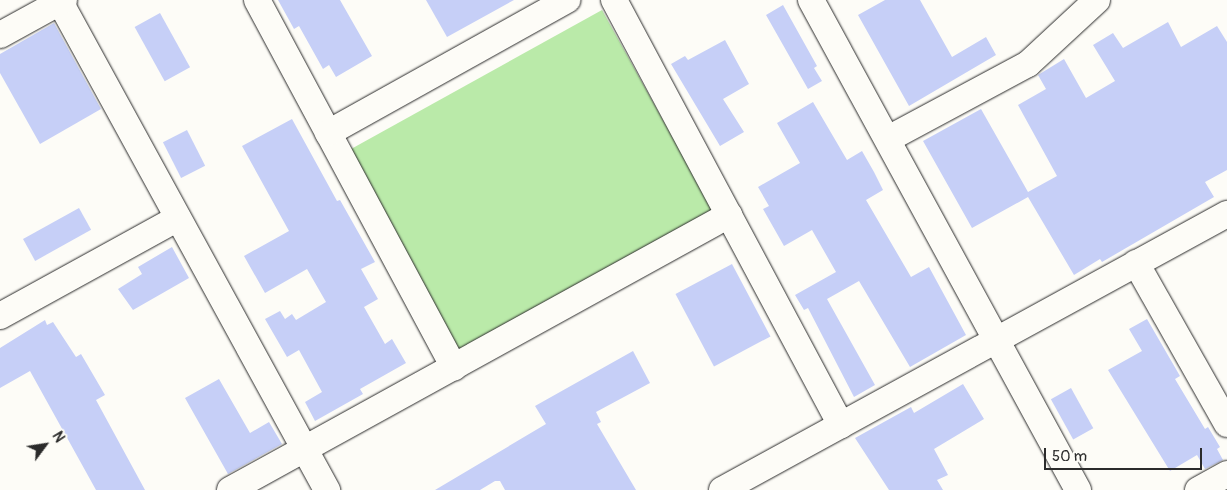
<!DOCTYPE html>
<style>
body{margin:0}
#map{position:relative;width:1227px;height:490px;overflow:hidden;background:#fdfcf7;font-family:Pangolin,sans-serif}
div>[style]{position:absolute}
.green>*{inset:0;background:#baeaa9;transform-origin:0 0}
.building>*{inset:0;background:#c6cff7;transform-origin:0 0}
.roads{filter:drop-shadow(0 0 1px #2b2b2b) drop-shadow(0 0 1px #2b2b2b)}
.minor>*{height:26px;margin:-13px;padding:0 13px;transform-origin:13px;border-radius:13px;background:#fdfcf7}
span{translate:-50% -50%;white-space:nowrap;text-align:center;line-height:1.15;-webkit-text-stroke:4px #fdfcf7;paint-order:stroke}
.north{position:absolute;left:20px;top:420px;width:50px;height:50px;-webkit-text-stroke:4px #fdfcf7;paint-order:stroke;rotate:59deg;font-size:14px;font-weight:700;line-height:20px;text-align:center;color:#2b2b2b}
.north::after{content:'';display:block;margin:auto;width:18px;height:22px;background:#2b2b2b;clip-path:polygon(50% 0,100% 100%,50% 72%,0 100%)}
.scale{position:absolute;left:1044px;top:448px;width:158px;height:22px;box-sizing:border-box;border:2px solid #2b2b2b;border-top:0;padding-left:6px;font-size:15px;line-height:18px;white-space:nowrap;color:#2b2b2b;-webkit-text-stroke:4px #fdfcf7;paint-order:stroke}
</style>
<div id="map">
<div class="green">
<i style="left:602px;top:10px;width:230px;height:290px;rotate:61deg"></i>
</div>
<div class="building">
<i style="clip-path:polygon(278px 0,340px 0,372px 56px,336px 77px,329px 65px,323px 69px,299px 26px,294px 29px)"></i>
<i style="clip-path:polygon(426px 0,514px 0,447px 37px)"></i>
<i style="clip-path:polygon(885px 0,920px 0,952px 57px,986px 37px,996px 55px,909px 106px,858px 15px)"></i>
<i style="clip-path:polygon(783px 5px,817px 66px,814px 68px,822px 81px,808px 89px,766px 15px)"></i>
<i style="left:160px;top:13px;width:62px;height:29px;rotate:61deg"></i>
<i style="clip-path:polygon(1168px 22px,1181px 47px,1217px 26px,1227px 42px,1227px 170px,1205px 182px,1214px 197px,1102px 262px,1100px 259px,1074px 275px,1028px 197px,972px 228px,923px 141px,981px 109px,1028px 192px,1057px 176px,1018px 105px,1046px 89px,1038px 75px,1064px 59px,1086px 98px,1115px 81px,1093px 45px,1113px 33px,1123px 48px)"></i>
<i style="clip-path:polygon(54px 23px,101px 109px,40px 144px,0 73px,0 54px)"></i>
<i style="clip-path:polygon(725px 40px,749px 84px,723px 99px,744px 132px,720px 146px,671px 64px,685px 56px,688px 60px)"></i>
<i style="clip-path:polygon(813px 102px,847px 160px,862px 151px,874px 172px,883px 190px,866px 200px,911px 277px,929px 267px,966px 335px,910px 367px,859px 281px,827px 299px,875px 385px,854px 397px,808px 308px,804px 310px,795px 295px,836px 272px,812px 230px,784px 246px,763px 209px,769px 206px,758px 187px,800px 163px,777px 123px)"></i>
<i style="clip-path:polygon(292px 119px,337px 201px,340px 200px,375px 262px,361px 269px,378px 299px,364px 307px,385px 344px,392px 339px,406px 363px,360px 389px,363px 394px,315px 421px,305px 402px,322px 392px,299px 350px,287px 357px,265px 319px,280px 311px,285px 319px,292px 314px,296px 320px,326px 302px,307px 269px,265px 293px,244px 256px,289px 231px,242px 146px)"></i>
<i style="left:187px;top:130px;width:40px;height:27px;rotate:63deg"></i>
<i style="left:79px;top:208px;width:25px;height:64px;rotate:61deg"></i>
<i style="clip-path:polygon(172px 247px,189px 278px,133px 310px,118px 289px,142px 274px,138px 267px)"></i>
<i style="left:732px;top:264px;width:82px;height:64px;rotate:62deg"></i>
<i style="clip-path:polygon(1147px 319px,1180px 376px,1175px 379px,1205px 429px,1208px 427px,1220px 447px,1217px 449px,1223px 460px,1205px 469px,1197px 455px,1170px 471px,1108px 370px,1142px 351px,1129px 329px)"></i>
<i style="clip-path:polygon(45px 320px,47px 325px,53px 322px,76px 357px,81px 354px,105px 395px,96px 400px,145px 490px,96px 490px,30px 371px,0 388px,0 348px)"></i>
<i style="clip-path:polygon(633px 351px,650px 383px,596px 412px,601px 422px,597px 424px,636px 490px,505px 490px,500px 481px,495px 481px,480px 490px,435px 490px,546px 424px,535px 406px)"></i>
<i style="clip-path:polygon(219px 379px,250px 433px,269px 422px,282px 444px,228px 474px,185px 398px)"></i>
<i style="clip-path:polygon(963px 384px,984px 419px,934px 449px,948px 475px,937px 480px,943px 490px,889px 490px,855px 438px,911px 407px,914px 413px)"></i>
<i style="left:1071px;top:388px;width:46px;height:23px;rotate:61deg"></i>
</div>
<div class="roads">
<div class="minor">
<i style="left:59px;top:0;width:559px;rotate:61.32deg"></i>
<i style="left:257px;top:0;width:417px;rotate:61.8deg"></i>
<i style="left:614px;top:0;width:482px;rotate:61.9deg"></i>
<i style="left:811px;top:0;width:558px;rotate:61.41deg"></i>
<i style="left:0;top:35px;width:73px;rotate:-28.7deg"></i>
<i style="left:328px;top:133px;width:274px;rotate:-29.1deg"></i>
<i style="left:888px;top:139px;width:159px;rotate:-28.2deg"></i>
<i style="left:1028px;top:64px;width:94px;rotate:-42.8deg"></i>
<i style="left:1136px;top:263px;width:185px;rotate:60.5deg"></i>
<i style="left:0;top:316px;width:203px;rotate:-28.8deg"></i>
<i style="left:230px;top:490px;width:570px;rotate:-28.86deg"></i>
<i style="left:722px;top:490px;width:576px;rotate:-28.66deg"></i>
<i style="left:1198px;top:490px;width:33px;rotate:-29deg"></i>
</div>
</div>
<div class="north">N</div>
<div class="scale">50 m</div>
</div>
